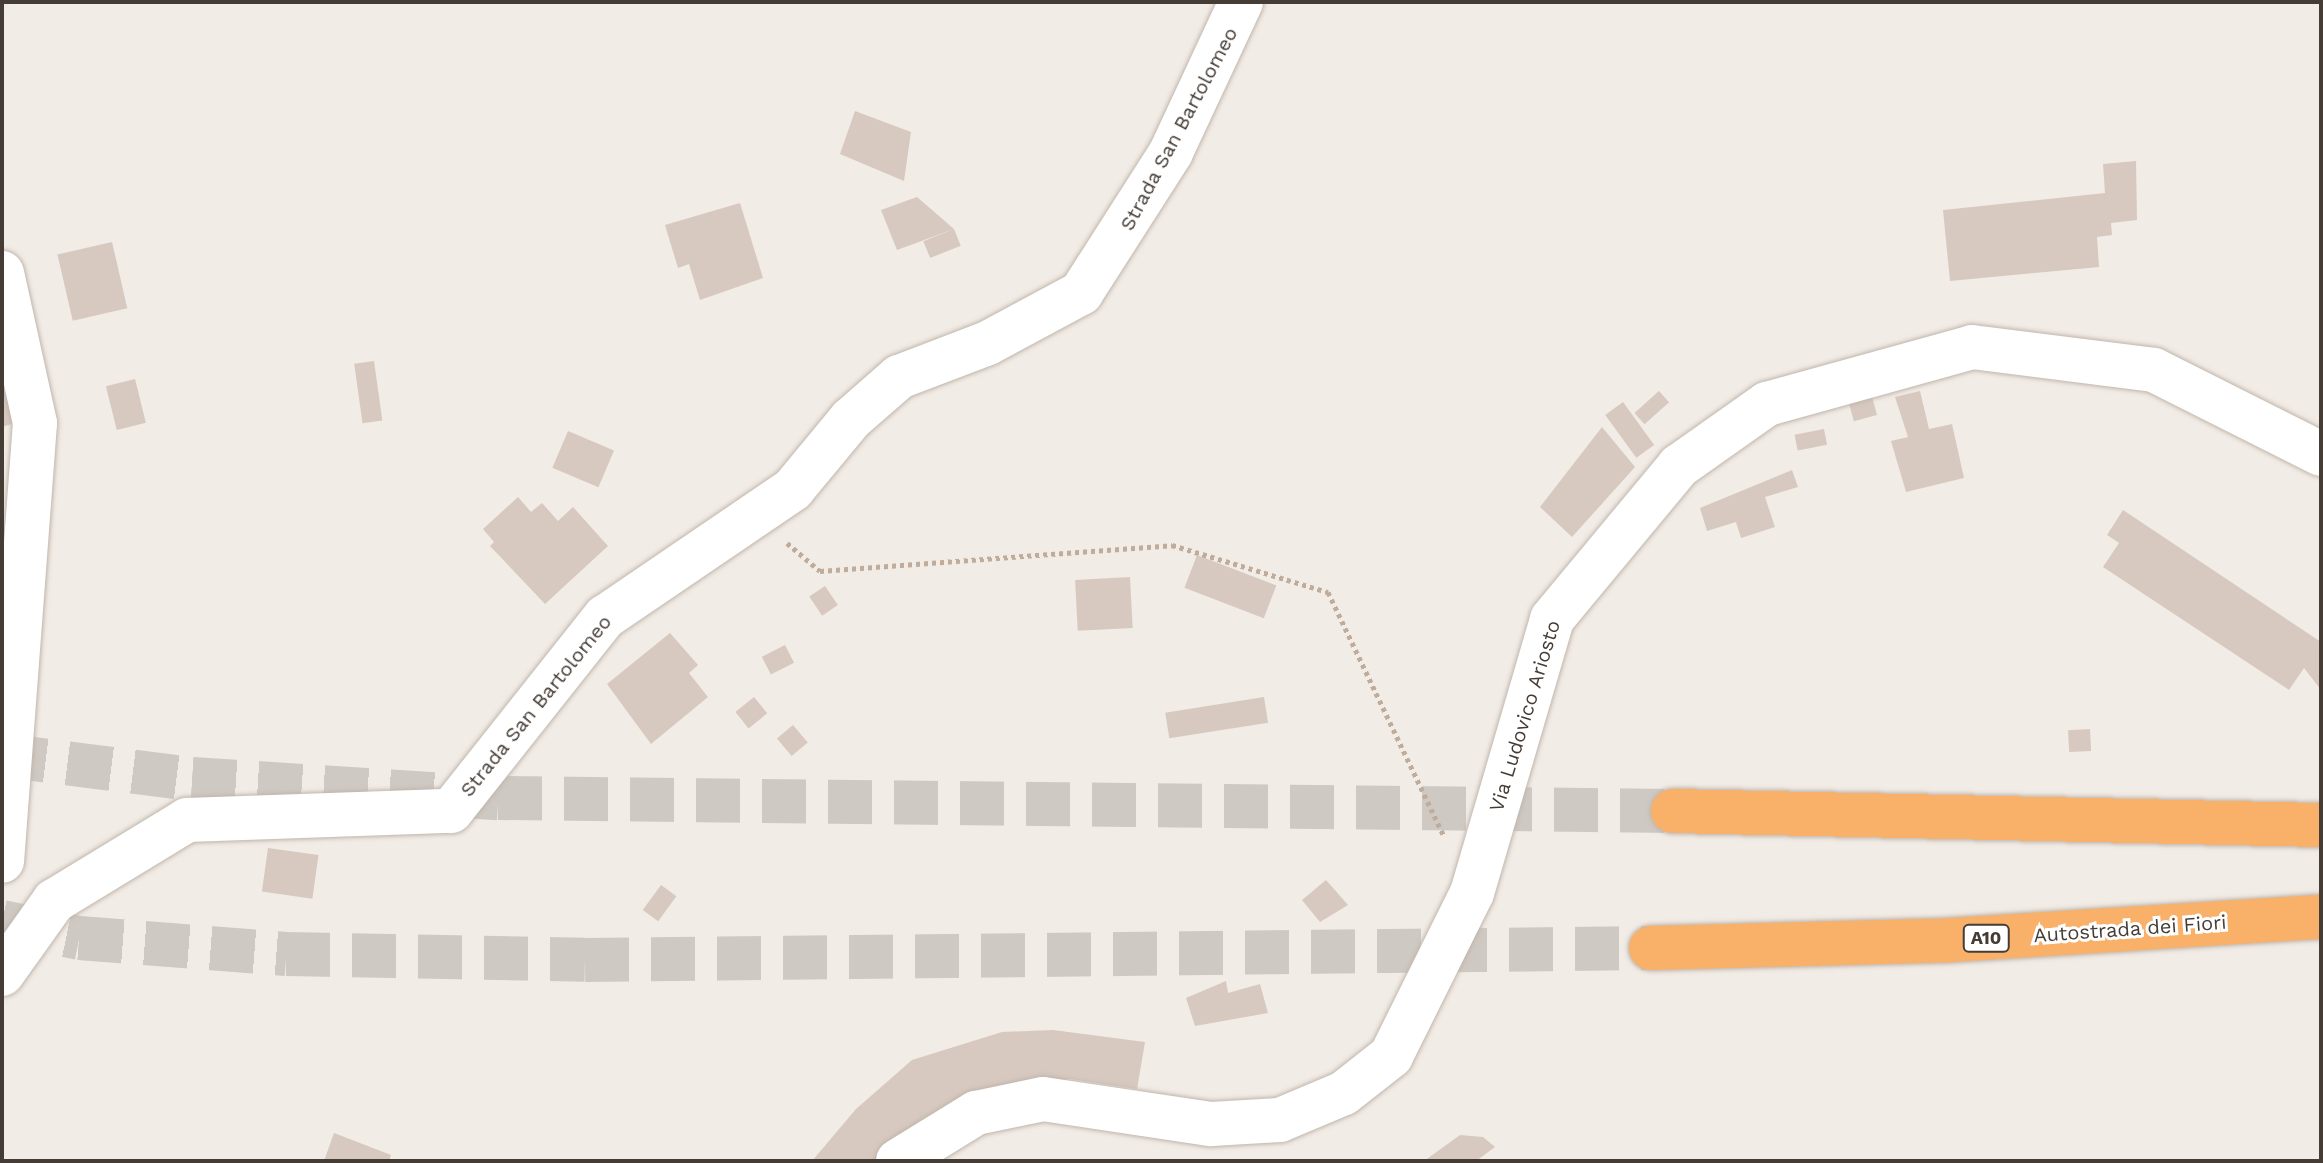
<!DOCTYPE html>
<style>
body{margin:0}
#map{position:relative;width:2323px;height:1163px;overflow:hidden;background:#f2ece6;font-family:"Work Sans",sans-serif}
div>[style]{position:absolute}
.building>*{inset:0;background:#d7c9bf;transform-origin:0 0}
.motorway-tunnel>*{height:44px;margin-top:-22px;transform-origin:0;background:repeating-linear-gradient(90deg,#cfc9c3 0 44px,transparent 0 66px)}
.path>*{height:5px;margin-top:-2.5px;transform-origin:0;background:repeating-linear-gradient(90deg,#bfac9a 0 4px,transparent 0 8px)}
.roads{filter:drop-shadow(0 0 2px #c0b6ac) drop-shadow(0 0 2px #c0b6ac)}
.minor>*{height:44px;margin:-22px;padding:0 22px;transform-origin:22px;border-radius:22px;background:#fff}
.motorway>*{height:44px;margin:-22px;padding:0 22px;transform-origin:22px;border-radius:22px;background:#f9b16a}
span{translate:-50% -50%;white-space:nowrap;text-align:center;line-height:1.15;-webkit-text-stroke:6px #fff;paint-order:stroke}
.shield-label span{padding:2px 6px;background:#fff;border:2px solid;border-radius:6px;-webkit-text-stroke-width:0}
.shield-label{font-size:18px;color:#453c35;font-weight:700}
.street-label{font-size:20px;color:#453c35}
.frame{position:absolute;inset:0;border:4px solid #453c35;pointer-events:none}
</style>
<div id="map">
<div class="building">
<i style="clip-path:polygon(855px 111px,911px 132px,904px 181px,840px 154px)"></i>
<i style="clip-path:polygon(2136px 161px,2137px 220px,2111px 223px,2112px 235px,2097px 237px,2099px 267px,1950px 281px,1943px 210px,2105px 193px,2103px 164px)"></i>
<i style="clip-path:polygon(917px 197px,954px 229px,897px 250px,881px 210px)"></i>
<i style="clip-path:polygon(740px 203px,763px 278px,700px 300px,689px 264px,678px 268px,665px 225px)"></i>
<i style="left:954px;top:229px;width:18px;height:33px;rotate:68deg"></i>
<i style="left:112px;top:242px;width:68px;height:56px;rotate:77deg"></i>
<i style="left:374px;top:361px;width:60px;height:20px;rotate:82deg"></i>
<i style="clip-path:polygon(2px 379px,15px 423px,2px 427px)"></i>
<i style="left:135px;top:379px;width:45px;height:30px;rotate:76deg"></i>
<i style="left:1870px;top:389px;width:27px;height:24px;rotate:75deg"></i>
<i style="left:1659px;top:391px;width:15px;height:33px;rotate:48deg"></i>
<i style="clip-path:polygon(1920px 391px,1929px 429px,1952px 424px,1964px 478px,1906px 492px,1891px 441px,1908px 437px,1895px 397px)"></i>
<i style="left:1623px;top:402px;width:53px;height:22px;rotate:54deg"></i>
<i style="clip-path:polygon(1602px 427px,1635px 467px,1572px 537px,1540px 507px)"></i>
<i style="left:1824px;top:429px;width:16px;height:30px;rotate:79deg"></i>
<i style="left:568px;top:431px;width:50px;height:40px;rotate:23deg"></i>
<i style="clip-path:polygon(1792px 470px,1798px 487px,1765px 497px,1775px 527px,1741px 538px,1736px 522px,1707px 531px,1700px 508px)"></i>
<i style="clip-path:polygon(518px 497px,531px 512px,542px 503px,558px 521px,573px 507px,608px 546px,545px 604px,490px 546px,494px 542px,483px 529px)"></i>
<i style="clip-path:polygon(2123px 510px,2321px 642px,2321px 690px,2304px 668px,2289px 690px,2103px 567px,2119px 543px,2107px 535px)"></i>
<i style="left:1197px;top:555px;width:85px;height:35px;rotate:21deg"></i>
<i style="left:1130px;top:577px;width:51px;height:55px;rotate:87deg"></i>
<i style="left:825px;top:586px;width:23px;height:19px;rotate:56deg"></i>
<i style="clip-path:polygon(670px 633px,698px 665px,689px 673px,708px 697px,651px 744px,607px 684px)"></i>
<i style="left:785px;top:645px;width:20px;height:26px;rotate:63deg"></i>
<i style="left:754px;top:697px;width:21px;height:24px;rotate:51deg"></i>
<i style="left:1264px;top:697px;width:26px;height:100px;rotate:81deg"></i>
<i style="left:793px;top:725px;width:23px;height:21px;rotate:50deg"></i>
<i style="left:2090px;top:729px;width:22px;height:22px;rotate:87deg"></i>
<i style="left:268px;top:848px;width:51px;height:44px;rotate:8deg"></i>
<i style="clip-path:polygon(1326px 880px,1348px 905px,1320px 922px,1302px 900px)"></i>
<i style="left:661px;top:885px;width:19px;height:31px;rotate:36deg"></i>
<i style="clip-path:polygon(1226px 981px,1228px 993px,1260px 984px,1268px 1013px,1195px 1026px,1186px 998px)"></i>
<i style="clip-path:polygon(1053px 1030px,1145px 1042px,1137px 1089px,1070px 1079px,1016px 1085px,876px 1161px,812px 1161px,856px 1109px,912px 1060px,1002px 1032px)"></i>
<i style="clip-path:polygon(334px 1133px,391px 1155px,389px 1161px,324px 1161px)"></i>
<i style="clip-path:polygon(1460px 1135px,1483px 1137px,1495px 1147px,1476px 1161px,1424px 1161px)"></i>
</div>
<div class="motorway-tunnel">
<i style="left:2px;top:755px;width:192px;rotate:7.2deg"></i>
<i style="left:192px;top:779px;width:307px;rotate:3.6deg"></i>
<i style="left:498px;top:798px;width:1175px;rotate:0.63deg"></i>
<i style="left:2px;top:922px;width:79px;rotate:11.7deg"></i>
<i style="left:79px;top:938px;width:208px;rotate:4.4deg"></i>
<i style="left:286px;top:954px;width:299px;rotate:1.1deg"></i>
<i style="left:585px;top:960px;width:1066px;rotate:-0.64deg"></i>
</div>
<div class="path">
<i style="left:787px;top:543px;width:43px;rotate:40.3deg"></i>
<i style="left:820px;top:571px;width:353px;rotate:-4.2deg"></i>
<i style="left:1172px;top:545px;width:163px;rotate:16.8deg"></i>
<i style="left:1328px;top:592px;width:270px;rotate:64.6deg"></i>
</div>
<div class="roads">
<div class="minor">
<i style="left:2px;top:273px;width:154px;rotate:77.6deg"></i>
<i style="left:35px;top:423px;width:439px;rotate:94.3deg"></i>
<i style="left:2px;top:974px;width:90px;rotate:-54.5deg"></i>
<i style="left:54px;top:901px;width:156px;rotate:-31.3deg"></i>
<i style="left:187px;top:820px;width:264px;rotate:-2deg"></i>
<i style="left:451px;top:811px;width:248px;rotate:-51.6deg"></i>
<i style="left:605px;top:617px;width:227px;rotate:-34.2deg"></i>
<i style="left:793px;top:489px;width:91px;rotate:-50.4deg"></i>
<i style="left:851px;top:419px;width:64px;rotate:-41.2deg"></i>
<i style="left:899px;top:377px;width:95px;rotate:-20.9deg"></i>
<i style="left:988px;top:343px;width:106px;rotate:-28.3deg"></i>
<i style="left:1081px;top:293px;width:167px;rotate:-57.4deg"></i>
<i style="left:1171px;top:152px;width:166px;rotate:-65deg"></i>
<i style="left:898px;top:1161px;width:92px;rotate:-31.6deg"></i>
<i style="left:976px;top:1113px;width:68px;rotate:-11.8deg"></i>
<i style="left:1043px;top:1099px;width:170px;rotate:8.5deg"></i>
<i style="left:1211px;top:1124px;width:69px;rotate:-3.3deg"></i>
<i style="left:1280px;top:1120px;width:69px;rotate:-22.9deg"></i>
<i style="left:1344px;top:1093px;width:60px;rotate:-38.2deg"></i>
<i style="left:1391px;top:1056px;width:182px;rotate:-63.6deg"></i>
<i style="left:1472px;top:893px;width:285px;rotate:-73.7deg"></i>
<i style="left:1552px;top:619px;width:199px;rotate:-50.3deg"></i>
<i style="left:1679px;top:466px;width:108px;rotate:-35.2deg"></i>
<i style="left:1767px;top:404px;width:213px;rotate:-15.5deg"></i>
<i style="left:1972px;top:347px;width:183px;rotate:7.2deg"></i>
<i style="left:2154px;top:370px;width:187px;rotate:26.7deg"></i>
</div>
<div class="motorway">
<i style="left:1673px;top:811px;width:648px;rotate:1.24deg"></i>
<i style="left:1651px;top:948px;width:300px;rotate:-1.5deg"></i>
<i style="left:1951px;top:940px;width:371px;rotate:-3.6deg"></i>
</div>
</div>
<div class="shield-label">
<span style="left:1986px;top:938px">A10</span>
</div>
<div class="street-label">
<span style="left:1179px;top:129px;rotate:-62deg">Strada San Bartolomeo</span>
<span style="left:536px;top:706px;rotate:-51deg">Strada San Bartolomeo</span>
<span style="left:1525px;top:716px;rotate:-73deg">Via Ludovico Ariosto</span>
<span style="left:2130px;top:929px;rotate:-4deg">Autostrada dei Fiori</span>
</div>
<div class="frame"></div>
</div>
